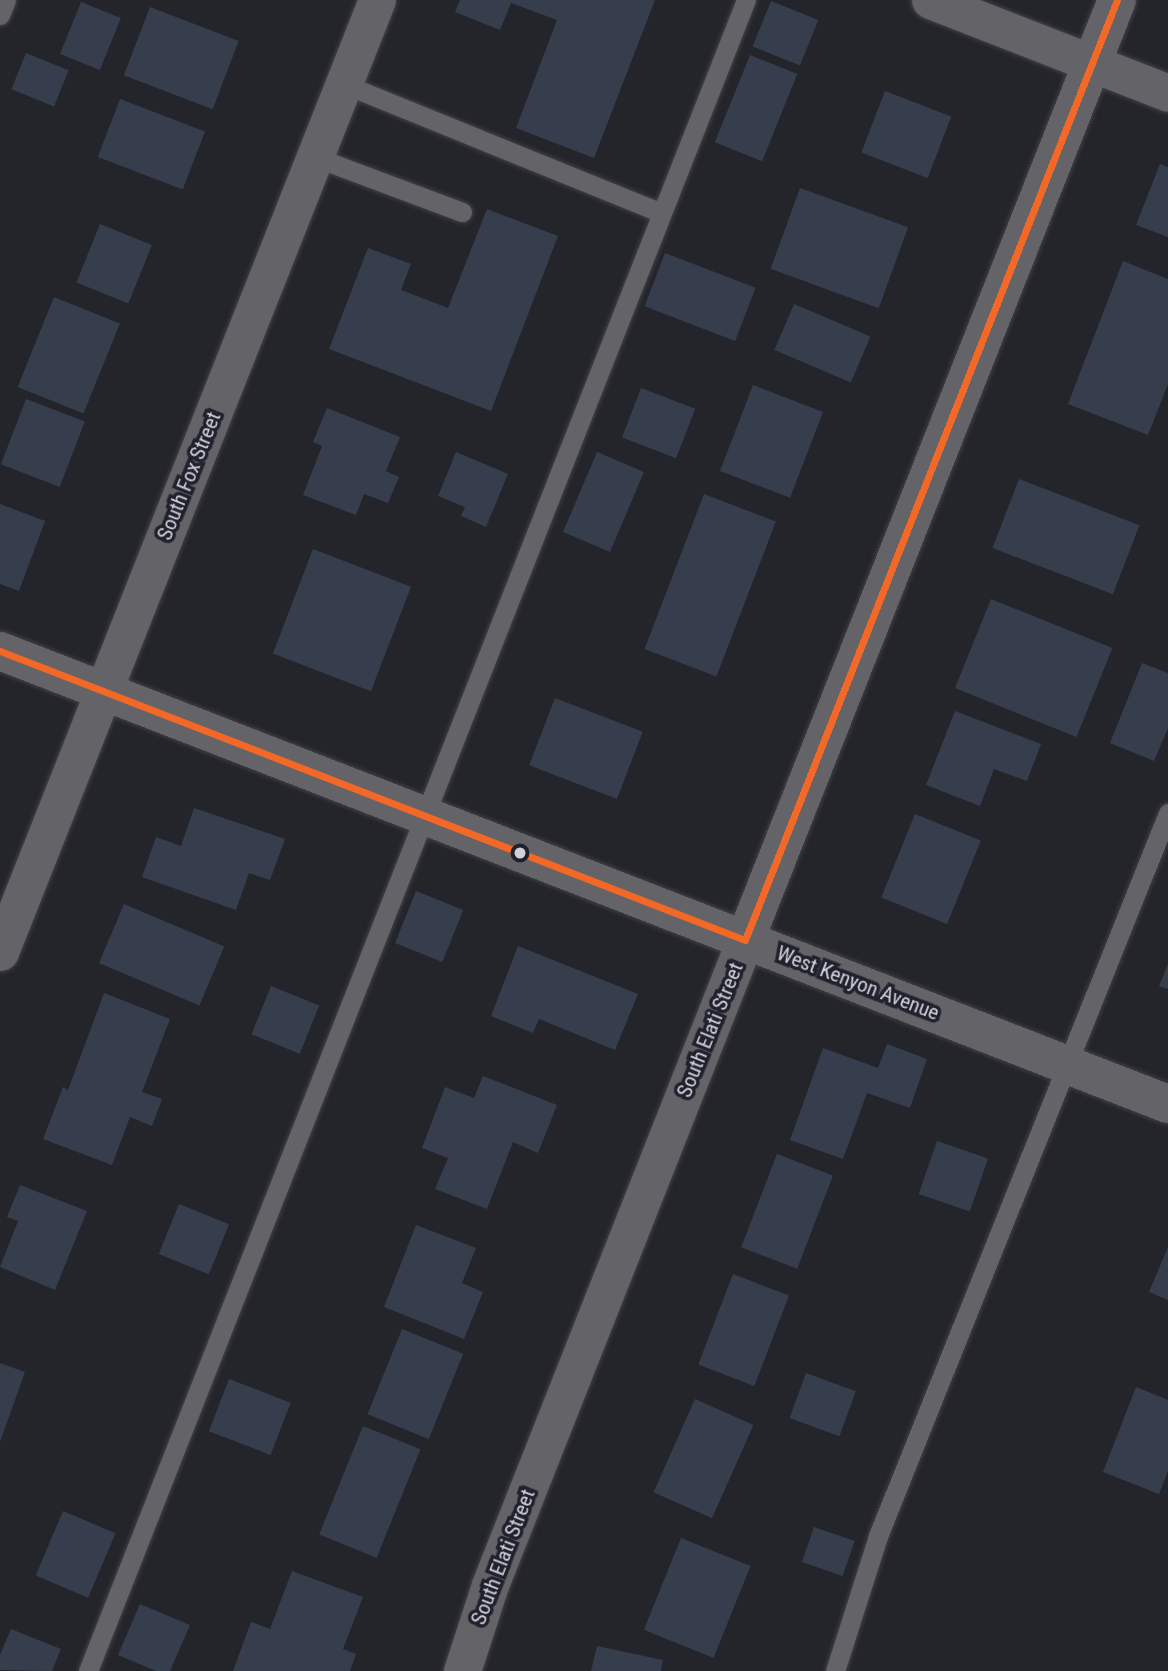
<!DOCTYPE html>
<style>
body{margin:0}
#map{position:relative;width:1168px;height:1671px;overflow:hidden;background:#24242b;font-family:"Roboto Condensed",sans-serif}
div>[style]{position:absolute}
.building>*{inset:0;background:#363e4d;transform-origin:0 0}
.roads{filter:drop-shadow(0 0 2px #414147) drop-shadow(0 0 2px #414147)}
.lane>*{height:19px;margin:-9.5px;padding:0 9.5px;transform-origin:9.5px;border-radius:9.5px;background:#636368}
.street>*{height:37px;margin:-18.5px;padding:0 18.5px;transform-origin:18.5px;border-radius:18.5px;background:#636368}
.secondary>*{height:38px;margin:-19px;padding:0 19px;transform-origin:19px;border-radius:19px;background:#636368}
.bus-1>*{height:7px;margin:-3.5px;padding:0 3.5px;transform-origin:3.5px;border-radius:3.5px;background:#f36827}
.dots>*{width:19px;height:19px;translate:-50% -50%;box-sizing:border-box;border:4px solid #21212e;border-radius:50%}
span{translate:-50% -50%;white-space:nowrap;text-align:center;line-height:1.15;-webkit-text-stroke:7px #21212e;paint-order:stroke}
.street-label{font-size:21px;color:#d1d1da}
</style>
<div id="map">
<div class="building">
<i style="clip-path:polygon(460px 0,655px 0,594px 158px,516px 128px,557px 20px,511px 3px,500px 30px,455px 12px)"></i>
<i style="left:771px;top:1px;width:51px;height:49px;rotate:22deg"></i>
<i style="left:81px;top:2px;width:43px;height:56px;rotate:22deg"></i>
<i style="left:150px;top:7px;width:95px;height:73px;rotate:21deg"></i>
<i style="left:26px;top:53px;width:46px;height:39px;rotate:22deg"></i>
<i style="left:750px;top:55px;width:51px;height:94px;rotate:22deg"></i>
<i style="left:885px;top:91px;width:71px;height:66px;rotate:21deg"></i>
<i style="left:120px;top:99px;width:91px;height:62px;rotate:21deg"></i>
<i style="clip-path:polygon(1160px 164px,1168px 167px,1168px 237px,1136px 225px)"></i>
<i style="left:800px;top:188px;width:115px;height:86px;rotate:20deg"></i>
<i style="clip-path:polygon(487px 209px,558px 236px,491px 411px,329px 349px,368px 248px,411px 264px,401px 290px,448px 308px)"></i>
<i style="left:100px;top:224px;width:56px;height:63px;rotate:22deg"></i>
<i style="left:665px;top:253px;width:97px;height:57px;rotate:21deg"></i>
<i style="clip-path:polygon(1123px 261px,1168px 279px,1168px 384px,1148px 435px,1068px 404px)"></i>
<i style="left:54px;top:297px;width:71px;height:97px;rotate:22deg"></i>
<i style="left:794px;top:304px;width:83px;height:50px;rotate:23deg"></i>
<i style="left:753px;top:385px;width:75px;height:92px;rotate:21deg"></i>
<i style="left:641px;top:388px;width:58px;height:53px;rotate:21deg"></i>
<i style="left:26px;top:399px;width:63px;height:70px;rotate:21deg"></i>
<i style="clip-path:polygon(327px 408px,400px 437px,386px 471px,399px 477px,388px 503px,364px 494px,356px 515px,303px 495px,322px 446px,313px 442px)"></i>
<i style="clip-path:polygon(456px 452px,508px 474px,486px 527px,461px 516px,465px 507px,438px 496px)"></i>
<i style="left:597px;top:452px;width:51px;height:87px;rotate:23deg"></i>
<i style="left:1019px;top:479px;width:129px;height:74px;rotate:21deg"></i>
<i style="left:704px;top:494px;width:77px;height:166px;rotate:21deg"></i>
<i style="clip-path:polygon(0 504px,45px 521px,19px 591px,0 584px)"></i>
<i style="left:313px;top:549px;width:105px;height:112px;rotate:21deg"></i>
<i style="left:991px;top:599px;width:131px;height:96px;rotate:22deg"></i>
<i style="clip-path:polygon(1142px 663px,1168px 673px,1168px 728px,1154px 761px,1110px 743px)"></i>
<i style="left:555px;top:698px;width:94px;height:72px;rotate:21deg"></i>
<i style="clip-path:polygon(955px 711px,1041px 744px,1027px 781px,994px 769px,980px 806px,926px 785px)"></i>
<i style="clip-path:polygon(194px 808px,285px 839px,270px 880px,249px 873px,236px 910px,142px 877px,156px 837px,181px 846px)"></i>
<i style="left:915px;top:814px;width:71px;height:90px;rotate:22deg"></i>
<i style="left:416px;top:891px;width:51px;height:56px;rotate:22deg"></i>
<i style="left:124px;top:904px;width:109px;height:64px;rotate:23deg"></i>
<i style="clip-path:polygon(518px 946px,638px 994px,615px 1050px,539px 1019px,533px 1033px,491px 1016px)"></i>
<i style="clip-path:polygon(1168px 964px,1168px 989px,1159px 986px)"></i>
<i style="left:271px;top:986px;width:52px;height:52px;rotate:22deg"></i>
<i style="clip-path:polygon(104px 993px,170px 1019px,142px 1092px,162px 1099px,152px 1126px,130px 1117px,112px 1165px,43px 1139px,63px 1087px,68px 1090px)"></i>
<i style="clip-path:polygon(887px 1044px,927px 1059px,910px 1108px,867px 1093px,843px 1159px,790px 1140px,823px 1048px,878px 1068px)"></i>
<i style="clip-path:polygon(483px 1076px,557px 1105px,538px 1153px,513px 1142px,487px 1209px,435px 1189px,448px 1158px,422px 1148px,445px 1087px,474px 1098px)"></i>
<i style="left:937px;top:1141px;width:54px;height:56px;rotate:19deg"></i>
<i style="left:777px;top:1154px;width:60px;height:100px;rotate:21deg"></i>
<i style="clip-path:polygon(20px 1185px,87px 1211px,55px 1290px,0 1267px,18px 1221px,7px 1217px)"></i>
<i style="left:179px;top:1204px;width:54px;height:54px;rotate:22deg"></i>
<i style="clip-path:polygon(416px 1225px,476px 1248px,462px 1283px,483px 1292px,464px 1339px,384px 1307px)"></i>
<i style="clip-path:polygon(1168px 1247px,1168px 1300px,1149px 1292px)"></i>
<i style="left:733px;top:1274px;width:60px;height:97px;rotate:21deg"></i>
<i style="left:402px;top:1329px;width:66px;height:92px;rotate:22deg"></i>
<i style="clip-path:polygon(0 1363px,25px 1372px,0 1442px)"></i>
<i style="left:806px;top:1373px;width:53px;height:48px;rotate:20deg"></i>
<i style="left:229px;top:1379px;width:66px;height:56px;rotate:21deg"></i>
<i style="clip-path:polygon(1136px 1387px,1168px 1400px,1168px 1471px,1159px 1494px,1103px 1472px)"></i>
<i style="left:695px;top:1399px;width:64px;height:102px;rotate:24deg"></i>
<i style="left:363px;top:1426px;width:62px;height:117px;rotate:22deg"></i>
<i style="left:63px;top:1511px;width:57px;height:70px;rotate:23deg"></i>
<i style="left:814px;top:1527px;width:43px;height:37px;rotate:19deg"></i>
<i style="left:681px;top:1538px;width:75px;height:99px;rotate:22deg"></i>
<i style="clip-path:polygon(292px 1571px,363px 1597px,343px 1649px,356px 1654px,350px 1671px,233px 1671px,251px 1622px,270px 1629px)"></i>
<i style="clip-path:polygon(140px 1604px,190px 1625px,170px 1671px,156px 1671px,118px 1655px)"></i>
<i style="clip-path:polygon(11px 1629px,61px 1649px,52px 1671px,0 1670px,0 1655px)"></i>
<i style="clip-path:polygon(597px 1646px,663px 1660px,661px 1671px,591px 1671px)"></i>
</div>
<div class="roads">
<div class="lane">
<i style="left:0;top:15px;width:16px;rotate:-68deg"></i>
<i style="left:344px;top:84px;width:343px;rotate:22.1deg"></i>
<i style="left:315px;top:157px;width:157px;rotate:20.5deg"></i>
<i style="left:88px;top:1671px;width:1796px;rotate:-68.51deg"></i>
<i style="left:835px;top:1671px;width:142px;rotate:-72.3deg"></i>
<i style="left:878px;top:1536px;width:779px;rotate:-68.14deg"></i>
</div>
<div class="street">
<i style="left:930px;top:0;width:256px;rotate:21.3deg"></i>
<i style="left:0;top:952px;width:1024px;rotate:-68.4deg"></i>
<i style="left:462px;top:1671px;width:90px;rotate:-72deg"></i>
<i style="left:490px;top:1585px;width:694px;rotate:-68.43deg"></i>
</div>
<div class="secondary">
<i style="left:0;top:651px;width:1253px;rotate:21.2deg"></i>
<i style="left:745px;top:940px;width:1011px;rotate:-68.41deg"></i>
</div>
</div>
<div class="bus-1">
<i style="left:0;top:651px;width:799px;rotate:21.2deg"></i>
<i style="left:745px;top:940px;width:1011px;rotate:-68.41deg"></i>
</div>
<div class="dots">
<i style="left:520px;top:853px;background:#d1d1da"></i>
</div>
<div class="street-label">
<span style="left:189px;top:476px;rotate:-68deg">South Fox Street</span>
<span style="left:858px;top:983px;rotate:21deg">West Kenyon Avenue</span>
<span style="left:710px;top:1030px;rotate:-68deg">South Elati Street</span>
<span style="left:503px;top:1557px;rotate:-69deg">South Elati Street</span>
</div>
</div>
